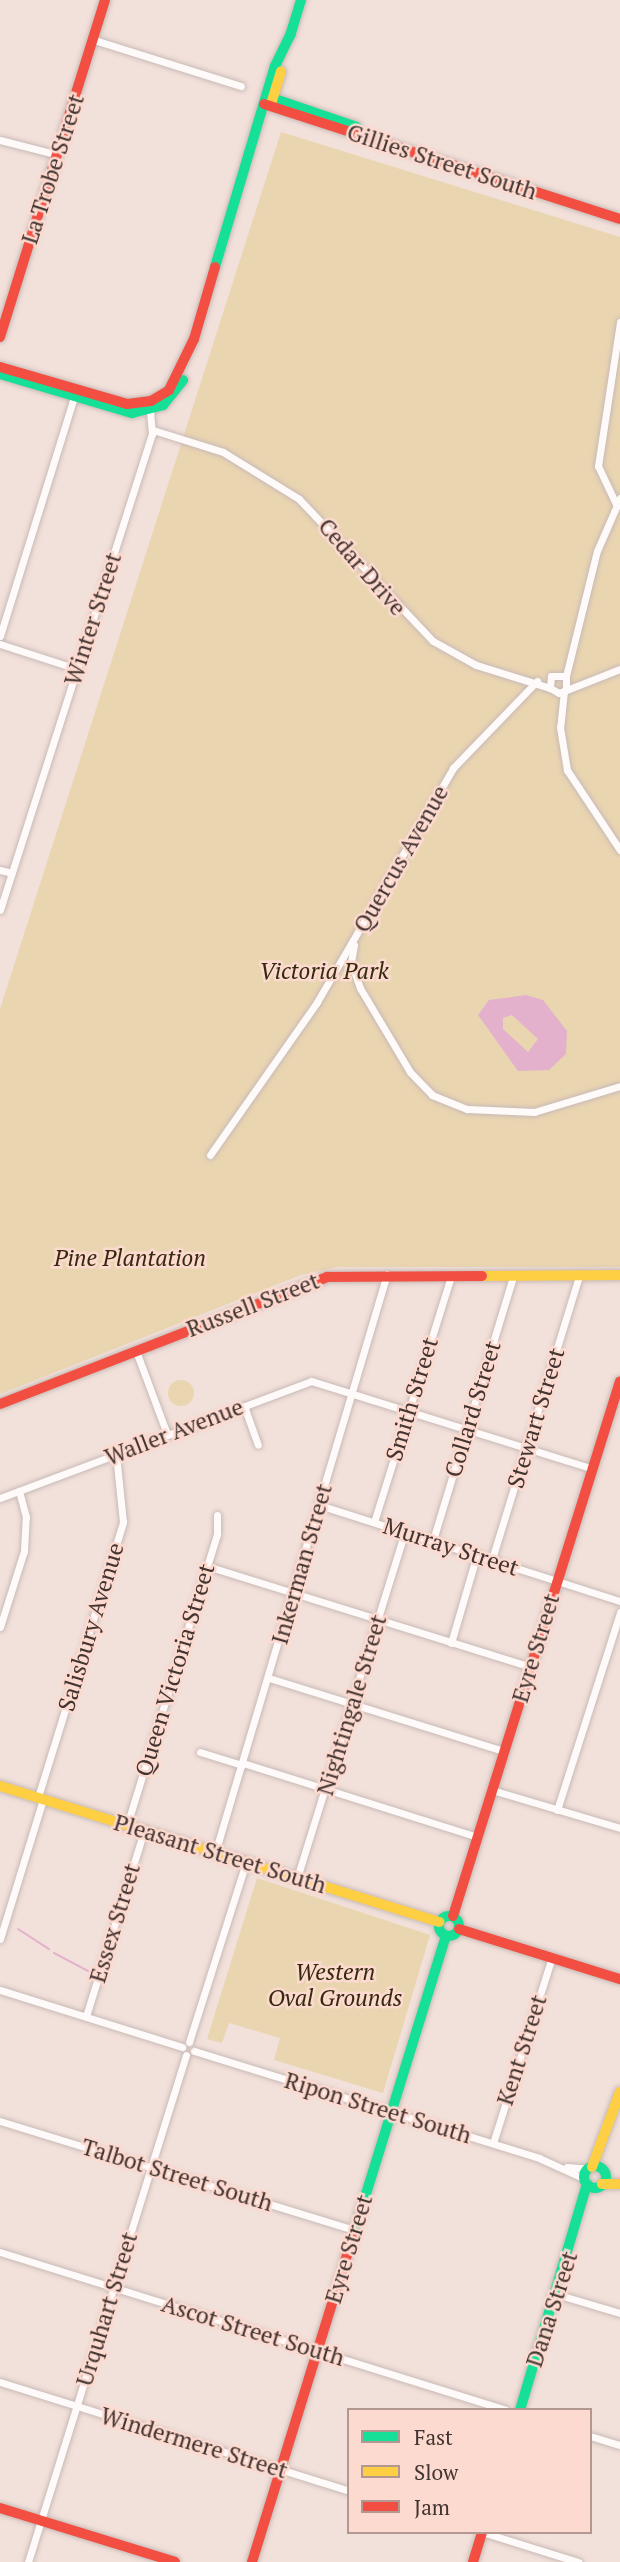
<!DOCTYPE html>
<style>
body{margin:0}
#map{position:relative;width:620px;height:2562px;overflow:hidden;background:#f2e0da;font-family:"PT Serif",serif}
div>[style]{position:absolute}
.green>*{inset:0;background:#ead5b1}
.round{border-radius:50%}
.water>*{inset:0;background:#e3b1cb}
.stream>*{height:2px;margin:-1px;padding:0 1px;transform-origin:1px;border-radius:1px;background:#e3b1cb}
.roads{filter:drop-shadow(0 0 2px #c8bab6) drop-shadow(0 0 2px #c8bab6)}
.street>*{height:7px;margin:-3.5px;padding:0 3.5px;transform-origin:3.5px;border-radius:3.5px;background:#fdfaf9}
.fast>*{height:10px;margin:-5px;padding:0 5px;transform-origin:5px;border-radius:5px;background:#16e098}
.fast>.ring{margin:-5px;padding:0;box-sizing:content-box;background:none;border:10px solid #16e098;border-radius:50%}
.slow>*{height:10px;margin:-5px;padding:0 5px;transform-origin:5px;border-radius:5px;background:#ffcf43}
.jam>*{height:10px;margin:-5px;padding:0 5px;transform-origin:5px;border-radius:5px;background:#f24e42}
span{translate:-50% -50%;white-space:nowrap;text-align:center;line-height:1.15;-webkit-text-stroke:5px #fddad0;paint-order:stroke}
.street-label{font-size:23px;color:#423430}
.park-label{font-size:23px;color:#352a0b;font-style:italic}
.legend{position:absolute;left:347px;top:2408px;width:245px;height:126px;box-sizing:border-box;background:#fddad0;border:2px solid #b29890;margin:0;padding:9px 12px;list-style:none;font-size:21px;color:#423430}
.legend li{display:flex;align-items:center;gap:14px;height:35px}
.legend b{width:35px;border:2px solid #b29890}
</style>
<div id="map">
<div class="green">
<i style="clip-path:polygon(281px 132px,620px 237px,620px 1267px,337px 1267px,301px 1275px,0 1394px,0 1009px)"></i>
<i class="round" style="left:168px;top:1380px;width:26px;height:26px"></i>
<i style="clip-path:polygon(257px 1878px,430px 1935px,383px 2093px,274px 2060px,280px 2038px,229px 2023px,222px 2043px,207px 2039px)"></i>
</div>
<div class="water">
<i style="clip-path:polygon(evenodd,526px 995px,543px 1000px,567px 1031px,566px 1054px,549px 1070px,518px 1071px,478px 1015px,489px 1000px,526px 995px,512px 1015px,538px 1039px,528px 1052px,503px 1029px,503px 1018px,512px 1015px)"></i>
</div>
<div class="stream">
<i style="left:18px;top:1929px;width:37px;rotate:33deg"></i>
<i style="left:54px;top:1953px;width:41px;rotate:27.8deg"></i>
</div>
<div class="roads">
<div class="street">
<i style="left:94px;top:40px;width:154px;rotate:17.4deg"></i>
<i style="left:0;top:140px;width:53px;rotate:14.3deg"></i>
<i style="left:153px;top:430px;width:73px;rotate:17.4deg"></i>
<i style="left:223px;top:452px;width:89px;rotate:31.7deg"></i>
<i style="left:299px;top:499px;width:195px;rotate:46.7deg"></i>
<i style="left:433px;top:641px;width:49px;rotate:29.2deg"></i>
<i style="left:476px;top:665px;width:77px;rotate:17.3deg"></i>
<i style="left:616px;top:504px;width:42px;rotate:-115.3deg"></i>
<i style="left:598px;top:466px;width:146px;rotate:-81.3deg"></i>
<i style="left:0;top:636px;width:250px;rotate:-72.8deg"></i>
<i style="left:0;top:644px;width:81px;rotate:18deg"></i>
<i style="left:566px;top:676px;width:129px;rotate:-76.1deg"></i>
<i style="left:597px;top:551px;width:58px;rotate:-66.5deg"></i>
<i style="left:566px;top:689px;width:13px;rotate:-90deg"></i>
<i style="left:566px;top:676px;width:15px;rotate:180deg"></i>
<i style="left:551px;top:676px;width:12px;rotate:95deg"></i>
<i style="left:550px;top:688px;width:10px;rotate:29deg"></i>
<i style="left:559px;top:693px;width:66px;rotate:-21.5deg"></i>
<i style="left:564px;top:691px;width:36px;rotate:96deg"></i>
<i style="left:560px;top:727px;width:44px;rotate:80.8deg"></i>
<i style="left:567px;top:770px;width:96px;rotate:56.5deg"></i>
<i style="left:0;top:870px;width:12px;rotate:14deg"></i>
<i style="left:0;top:910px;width:500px;rotate:-72.3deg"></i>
<i style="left:152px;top:434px;width:23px;rotate:-95deg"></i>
<i style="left:354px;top:945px;width:17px;rotate:100deg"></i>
<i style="left:351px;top:962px;width:28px;rotate:71deg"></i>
<i style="left:360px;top:988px;width:98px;rotate:59.2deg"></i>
<i style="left:410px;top:1072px;width:32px;rotate:46deg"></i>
<i style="left:432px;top:1095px;width:38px;rotate:22deg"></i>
<i style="left:467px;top:1109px;width:67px;rotate:2.6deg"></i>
<i style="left:534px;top:1112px;width:90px;rotate:-16.8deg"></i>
<i style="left:210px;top:1155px;width:187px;rotate:-55deg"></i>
<i style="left:317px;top:1002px;width:271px;rotate:-59.8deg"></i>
<i style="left:453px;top:768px;width:121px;rotate:-46deg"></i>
<i style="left:136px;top:1351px;width:89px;rotate:69.5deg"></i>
<i style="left:244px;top:1406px;width:41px;rotate:70.3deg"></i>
<i style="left:0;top:1498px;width:332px;rotate:-20.6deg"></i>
<i style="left:311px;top:1381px;width:295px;rotate:17.3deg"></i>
<i style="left:322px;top:1506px;width:313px;rotate:17.7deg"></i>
<i style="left:374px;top:1522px;width:258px;rotate:-72.6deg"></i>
<i style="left:433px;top:1540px;width:275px;rotate:-73.1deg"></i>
<i style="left:492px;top:1559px;width:295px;rotate:-72.9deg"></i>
<i style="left:207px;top:1566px;width:339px;rotate:17.3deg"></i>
<i style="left:0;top:1627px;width:80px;rotate:-72.5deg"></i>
<i style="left:24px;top:1551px;width:34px;rotate:-87deg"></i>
<i style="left:26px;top:1517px;width:27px;rotate:-105deg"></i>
<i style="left:451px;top:1643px;width:93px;rotate:-73.7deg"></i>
<i style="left:269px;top:1678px;width:246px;rotate:17.3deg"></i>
<i style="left:200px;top:1752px;width:44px;rotate:17.2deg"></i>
<i style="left:243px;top:1763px;width:246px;rotate:17.5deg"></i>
<i style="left:492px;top:1790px;width:134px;rotate:16.5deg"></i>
<i style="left:38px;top:1797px;width:288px;rotate:-72.8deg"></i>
<i style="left:123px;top:1522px;width:68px;rotate:-95.9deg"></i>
<i style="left:557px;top:1810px;width:208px;rotate:-72.3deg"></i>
<i style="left:127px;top:1825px;width:305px;rotate:-72.8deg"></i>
<i style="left:217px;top:1534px;width:19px;rotate:-90deg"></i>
<i style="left:215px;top:1853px;width:604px;rotate:-73.46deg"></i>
<i style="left:297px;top:1878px;width:363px;rotate:-72.7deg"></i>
<i style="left:0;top:1939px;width:146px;rotate:-72.9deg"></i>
<i style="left:0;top:1990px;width:191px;rotate:17.4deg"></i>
<i style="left:86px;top:2016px;width:194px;rotate:-72.6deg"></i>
<i style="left:189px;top:2042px;width:189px;rotate:-72.4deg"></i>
<i style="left:194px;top:2051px;width:361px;rotate:17.2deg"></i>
<i style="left:539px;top:2158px;width:51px;rotate:24.5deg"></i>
<i style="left:0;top:2121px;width:370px;rotate:17.1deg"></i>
<i style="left:493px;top:2143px;width:195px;rotate:-72.4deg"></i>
<i style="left:567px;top:2167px;width:21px;rotate:5deg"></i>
<i style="left:0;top:2252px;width:530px;rotate:17.34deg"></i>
<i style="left:556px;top:2294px;width:67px;rotate:16.5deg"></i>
<i style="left:0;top:2382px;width:366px;rotate:17.3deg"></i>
<i style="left:590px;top:2436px;width:31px;rotate:17deg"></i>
<i style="left:482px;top:2532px;width:101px;rotate:17.4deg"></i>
<i style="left:28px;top:2562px;width:531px;rotate:-72.69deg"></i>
</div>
<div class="fast">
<i style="left:290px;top:36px;width:38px;rotate:-73deg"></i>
<i style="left:266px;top:96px;width:96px;rotate:18.8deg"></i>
<i style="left:215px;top:267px;width:210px;rotate:-73.4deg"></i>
<i style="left:275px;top:66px;width:37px;rotate:-64deg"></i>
<i style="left:0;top:374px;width:138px;rotate:16.5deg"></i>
<i style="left:132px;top:413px;width:32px;rotate:-14deg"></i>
<i style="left:163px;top:405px;width:32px;rotate:-51deg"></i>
<i class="ring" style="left:439px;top:1916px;width:10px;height:10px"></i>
<i class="ring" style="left:584px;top:2166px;width:12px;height:12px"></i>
<i style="left:353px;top:2236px;width:314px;rotate:-72.8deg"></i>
<i style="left:520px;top:2410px;width:236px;rotate:-73.5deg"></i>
</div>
<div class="slow">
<i style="left:271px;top:104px;width:34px;rotate:-73deg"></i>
<i style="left:482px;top:1276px;width:138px;rotate:-0.4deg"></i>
<i style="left:0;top:1786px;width:460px;rotate:17.2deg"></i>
<i style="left:592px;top:2167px;width:80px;rotate:-69.5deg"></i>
<i style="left:602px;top:2184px;width:18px"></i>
</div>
<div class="jam">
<i style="left:264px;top:104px;width:374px;rotate:17.9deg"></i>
<i style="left:0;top:337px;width:353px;rotate:-72.7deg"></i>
<i style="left:0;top:367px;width:132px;rotate:16.2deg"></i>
<i style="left:127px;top:404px;width:24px;rotate:-7deg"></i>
<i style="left:151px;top:401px;width:21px;rotate:-31deg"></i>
<i style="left:169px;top:390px;width:57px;rotate:-63.9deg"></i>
<i style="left:194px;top:339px;width:75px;rotate:-73.7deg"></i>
<i style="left:0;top:1404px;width:351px;rotate:-21.2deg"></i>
<i style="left:327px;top:1277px;width:155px;rotate:-0.4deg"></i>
<i style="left:453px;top:1916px;width:560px;rotate:-72.66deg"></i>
<i style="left:459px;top:1929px;width:169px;rotate:17.3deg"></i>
<i style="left:0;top:2508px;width:183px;rotate:17.1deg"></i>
<i style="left:252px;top:2562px;width:341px;rotate:-72.8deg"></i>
<i style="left:473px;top:2562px;width:31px;rotate:-73deg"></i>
</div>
</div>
<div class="street-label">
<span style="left:442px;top:162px;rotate:18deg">Gillies Street South</span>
<span style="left:53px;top:169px;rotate:-72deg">La Trobe Street</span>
<span style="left:362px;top:567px;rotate:49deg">Cedar Drive</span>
<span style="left:93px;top:619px;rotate:-72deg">Winter Street</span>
<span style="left:401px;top:859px;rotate:-60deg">Quercus Avenue</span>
<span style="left:253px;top:1305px;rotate:-21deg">Russell Street</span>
<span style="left:412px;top:1399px;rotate:-73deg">Smith Street</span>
<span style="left:473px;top:1409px;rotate:-73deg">Collard Street</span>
<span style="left:536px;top:1418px;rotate:-73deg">Stewart Street</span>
<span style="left:174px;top:1432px;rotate:-21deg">Waller Avenue</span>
<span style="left:451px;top:1547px;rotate:18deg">Murray Street</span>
<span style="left:302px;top:1564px;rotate:-74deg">Inkerman Street</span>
<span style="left:91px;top:1627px;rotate:-73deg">Salisbury Avenue</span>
<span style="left:536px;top:1648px;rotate:-73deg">Eyre Street</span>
<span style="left:175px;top:1670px;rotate:-73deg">Queen Victoria Street</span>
<span style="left:352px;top:1705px;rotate:-73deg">Nightingale Street</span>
<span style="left:220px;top:1854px;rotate:17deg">Pleasant Street South</span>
<span style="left:115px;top:1923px;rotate:-73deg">Essex Street</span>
<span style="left:522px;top:2050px;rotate:-72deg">Kent Street</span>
<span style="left:378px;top:2108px;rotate:17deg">Ripon Street South</span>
<span style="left:177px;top:2175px;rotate:17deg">Talbot Street South</span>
<span style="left:349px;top:2249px;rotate:-73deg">Eyre Street</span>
<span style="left:107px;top:2309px;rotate:-73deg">Urquhart Street</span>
<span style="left:552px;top:2309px;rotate:-72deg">Dana Street</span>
<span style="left:253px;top:2331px;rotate:17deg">Ascot Street South</span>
<span style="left:194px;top:2443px;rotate:17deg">Windermere Street</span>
</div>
<div class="park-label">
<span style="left:324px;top:971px">Victoria Park</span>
<span style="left:130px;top:1258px">Pine Plantation</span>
<span style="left:335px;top:1985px">Western<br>Oval Grounds</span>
</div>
<ul class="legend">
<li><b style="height:9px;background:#16e098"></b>Fast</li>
<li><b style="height:9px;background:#ffcf43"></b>Slow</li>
<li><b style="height:9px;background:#f24e42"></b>Jam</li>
</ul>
</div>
